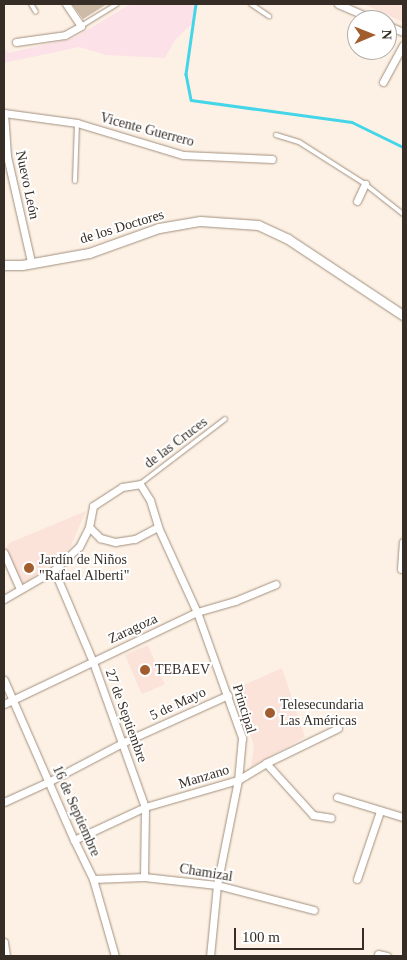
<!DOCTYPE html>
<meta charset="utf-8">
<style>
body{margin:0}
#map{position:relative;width:407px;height:960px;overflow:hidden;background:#fdf1e5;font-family:Georgia,serif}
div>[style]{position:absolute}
.education>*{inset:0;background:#fce3da;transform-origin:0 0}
.medical>*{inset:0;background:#fce2e8}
.stream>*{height:2.5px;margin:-1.25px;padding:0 1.25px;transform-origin:1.25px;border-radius:1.25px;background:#44d6e8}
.building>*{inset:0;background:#cdbba8}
.roads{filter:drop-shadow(0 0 1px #a2907e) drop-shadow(0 0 1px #a2907e)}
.service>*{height:4px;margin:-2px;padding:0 2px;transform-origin:2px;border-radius:2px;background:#fff}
.minor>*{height:7px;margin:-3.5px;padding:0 3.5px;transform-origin:3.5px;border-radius:3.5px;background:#fff}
.tertiary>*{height:9px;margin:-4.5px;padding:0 4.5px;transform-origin:4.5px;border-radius:4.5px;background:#fff}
.dots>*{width:14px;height:14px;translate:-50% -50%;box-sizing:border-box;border:2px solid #fff;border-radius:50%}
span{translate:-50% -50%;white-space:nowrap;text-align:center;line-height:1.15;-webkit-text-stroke:4px #fff;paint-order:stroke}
.street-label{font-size:14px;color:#352d26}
.poi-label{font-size:14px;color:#352d26}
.left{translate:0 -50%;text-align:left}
.frame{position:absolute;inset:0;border:5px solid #352d26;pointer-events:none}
.north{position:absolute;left:347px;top:10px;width:50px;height:50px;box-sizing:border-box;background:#fff;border:1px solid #aeaba8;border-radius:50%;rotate:89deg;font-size:14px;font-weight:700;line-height:20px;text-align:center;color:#352d26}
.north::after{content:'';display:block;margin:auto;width:18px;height:22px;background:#a15d2e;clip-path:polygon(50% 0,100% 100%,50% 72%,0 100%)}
.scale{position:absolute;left:234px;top:928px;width:130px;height:22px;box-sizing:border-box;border:2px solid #352d26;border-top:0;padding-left:6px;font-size:15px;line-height:18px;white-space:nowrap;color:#352d26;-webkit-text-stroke:4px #fff;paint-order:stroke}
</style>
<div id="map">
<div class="education">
<i style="clip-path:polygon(364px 4px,403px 4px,403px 22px)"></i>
<i style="clip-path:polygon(86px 511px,70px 548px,21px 587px,6px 549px,9px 543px)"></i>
<i style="left:148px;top:645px;width:43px;height:25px;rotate:67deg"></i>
<i style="clip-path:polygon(282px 668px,305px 737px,251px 767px,254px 746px,235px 689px)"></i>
</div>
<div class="medical">
<i style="clip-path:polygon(130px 4px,194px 4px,194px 22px,175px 40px,165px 58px,106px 55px,79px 47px,4px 63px,4px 47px,8px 53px,74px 38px)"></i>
</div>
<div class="stream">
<i style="left:196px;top:4px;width:71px;rotate:98.1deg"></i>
<i style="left:186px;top:74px;width:26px;rotate:79deg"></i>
<i style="left:191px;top:100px;width:162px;rotate:7.8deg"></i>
<i style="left:352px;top:122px;width:57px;rotate:26.1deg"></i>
</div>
<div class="building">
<i style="clip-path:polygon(72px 4px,107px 4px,83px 19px)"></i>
</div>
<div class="roads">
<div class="service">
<i style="left:31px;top:4px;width:9px;rotate:58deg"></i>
<i style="left:251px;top:4px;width:22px;rotate:34deg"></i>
<i style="left:81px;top:26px;width:42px;rotate:-31.4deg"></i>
<i style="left:276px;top:135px;width:24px;rotate:17deg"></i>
<i style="left:299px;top:142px;width:78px;rotate:32.5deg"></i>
<i style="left:365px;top:184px;width:48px;rotate:38.3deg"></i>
<i style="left:75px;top:181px;width:58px;rotate:-88deg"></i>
<i style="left:140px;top:484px;width:107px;rotate:-37.4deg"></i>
</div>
<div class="minor">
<i style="left:338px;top:4px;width:40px;rotate:23.4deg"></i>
<i style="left:387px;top:25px;width:17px;rotate:24deg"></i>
<i style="left:16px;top:42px;width:49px;rotate:-8.1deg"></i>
<i style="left:65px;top:35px;width:18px;rotate:-29deg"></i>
<i style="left:81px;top:26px;width:27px;rotate:-124deg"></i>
<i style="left:383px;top:82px;width:42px;rotate:-61.6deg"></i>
<i style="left:4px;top:113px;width:74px;rotate:7.8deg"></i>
<i style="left:77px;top:123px;width:111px;rotate:16.8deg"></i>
<i style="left:183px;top:155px;width:89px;rotate:2.6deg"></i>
<i style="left:4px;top:113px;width:43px;rotate:86deg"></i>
<i style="left:7px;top:156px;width:109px;rotate:77.2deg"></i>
<i style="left:357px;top:201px;width:19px;rotate:-65deg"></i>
<i style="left:89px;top:527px;width:16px;rotate:45deg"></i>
<i style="left:100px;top:538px;width:16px;rotate:15deg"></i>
<i style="left:115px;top:542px;width:20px;rotate:-9deg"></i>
<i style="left:135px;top:539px;width:26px;rotate:-28deg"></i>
<i style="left:4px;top:553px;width:39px;rotate:66deg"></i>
<i style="left:401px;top:569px;width:27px;rotate:-86deg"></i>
<i style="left:54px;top:570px;width:100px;rotate:67deg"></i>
<i style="left:93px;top:662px;width:154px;rotate:70.3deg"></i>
<i style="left:145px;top:807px;width:70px;rotate:90.8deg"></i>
<i style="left:4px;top:599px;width:58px;rotate:-30.1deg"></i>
<i style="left:54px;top:570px;width:34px;rotate:-43deg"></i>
<i style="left:79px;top:547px;width:22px;rotate:-63deg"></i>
<i style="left:89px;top:527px;width:21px;rotate:-79deg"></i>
<i style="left:93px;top:506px;width:35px;rotate:-33deg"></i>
<i style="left:122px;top:487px;width:18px;rotate:-9deg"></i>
<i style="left:140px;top:484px;width:19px;rotate:58deg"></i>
<i style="left:150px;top:500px;width:28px;rotate:73deg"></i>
<i style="left:158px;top:527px;width:94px;rotate:65.4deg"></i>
<i style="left:197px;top:612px;width:134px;rotate:70.3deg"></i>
<i style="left:242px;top:738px;width:42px;rotate:95.4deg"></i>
<i style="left:238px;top:780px;width:107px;rotate:101.3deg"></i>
<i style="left:217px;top:885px;width:71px;rotate:95.6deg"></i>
<i style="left:4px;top:680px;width:175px;rotate:66.4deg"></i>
<i style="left:74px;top:840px;width:43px;rotate:64deg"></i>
<i style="left:93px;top:879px;width:80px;rotate:74.1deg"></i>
<i style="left:4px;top:704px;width:214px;rotate:-25.5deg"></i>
<i style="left:197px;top:612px;width:40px;rotate:-16deg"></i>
<i style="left:235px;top:601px;width:44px;rotate:-22.5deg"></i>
<i style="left:266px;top:763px;width:70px;rotate:47.9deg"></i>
<i style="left:313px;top:815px;width:18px;rotate:9deg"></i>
<i style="left:337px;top:797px;width:69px;rotate:16.9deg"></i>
<i style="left:4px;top:802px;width:51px;rotate:-24.5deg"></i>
<i style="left:50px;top:781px;width:84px;rotate:-27.8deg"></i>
<i style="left:124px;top:742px;width:114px;rotate:-24.3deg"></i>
<i style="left:74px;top:840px;width:78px;rotate:-24.9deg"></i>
<i style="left:145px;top:807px;width:97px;rotate:-16.2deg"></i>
<i style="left:238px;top:780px;width:33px;rotate:-31deg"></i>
<i style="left:266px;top:763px;width:80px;rotate:-25.9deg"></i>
<i style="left:93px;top:879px;width:51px;rotate:-2.2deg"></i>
<i style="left:144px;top:877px;width:73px;rotate:6.3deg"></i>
<i style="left:217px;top:885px;width:100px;rotate:14.5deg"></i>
<i style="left:357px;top:879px;width:72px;rotate:-71.3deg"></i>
<i style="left:4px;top:942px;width:14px;rotate:82deg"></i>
<i style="left:378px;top:954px;width:9px;rotate:13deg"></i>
</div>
<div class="tertiary">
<i style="left:4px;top:265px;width:18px"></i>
<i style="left:22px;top:265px;width:68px;rotate:-10.2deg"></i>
<i style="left:89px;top:253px;width:74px;rotate:-19.7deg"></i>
<i style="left:159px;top:228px;width:42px;rotate:-9.7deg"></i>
<i style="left:200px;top:221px;width:58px;rotate:3.9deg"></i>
<i style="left:258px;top:225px;width:33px;rotate:25deg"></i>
<i style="left:288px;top:239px;width:138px;rotate:33.5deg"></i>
</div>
</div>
<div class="dots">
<i style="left:29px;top:568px;background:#a15d2e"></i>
<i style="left:145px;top:670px;background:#a15d2e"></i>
<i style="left:270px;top:713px;background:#a15d2e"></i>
</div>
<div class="street-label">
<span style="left:147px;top:130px;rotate:15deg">Vicente Guerrero</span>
<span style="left:27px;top:185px;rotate:78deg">Nuevo León</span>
<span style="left:122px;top:227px;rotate:-17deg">de los Doctores</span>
<span style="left:176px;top:443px;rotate:-37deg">de las Cruces</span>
<span style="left:133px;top:629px;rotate:-25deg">Zaragoza</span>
<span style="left:178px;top:704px;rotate:-25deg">5 de Mayo</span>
<span style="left:244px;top:709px;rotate:73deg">Principal</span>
<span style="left:126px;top:716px;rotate:70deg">27 de Septiembre</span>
<span style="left:204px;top:777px;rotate:-17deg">Manzano</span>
<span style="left:76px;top:811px;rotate:66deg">16 de Septiembre</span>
<span style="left:206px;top:873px;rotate:9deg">Chamizal</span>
</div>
<div class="poi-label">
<span class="left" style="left:39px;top:568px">Jardín de Niños<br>"Rafael Alberti"</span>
<span class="left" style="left:155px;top:670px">TEBAEV</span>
<span class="left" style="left:280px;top:713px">Telesecundaria<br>Las Américas</span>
</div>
<div class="frame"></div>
<div class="north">N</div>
<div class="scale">100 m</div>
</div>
